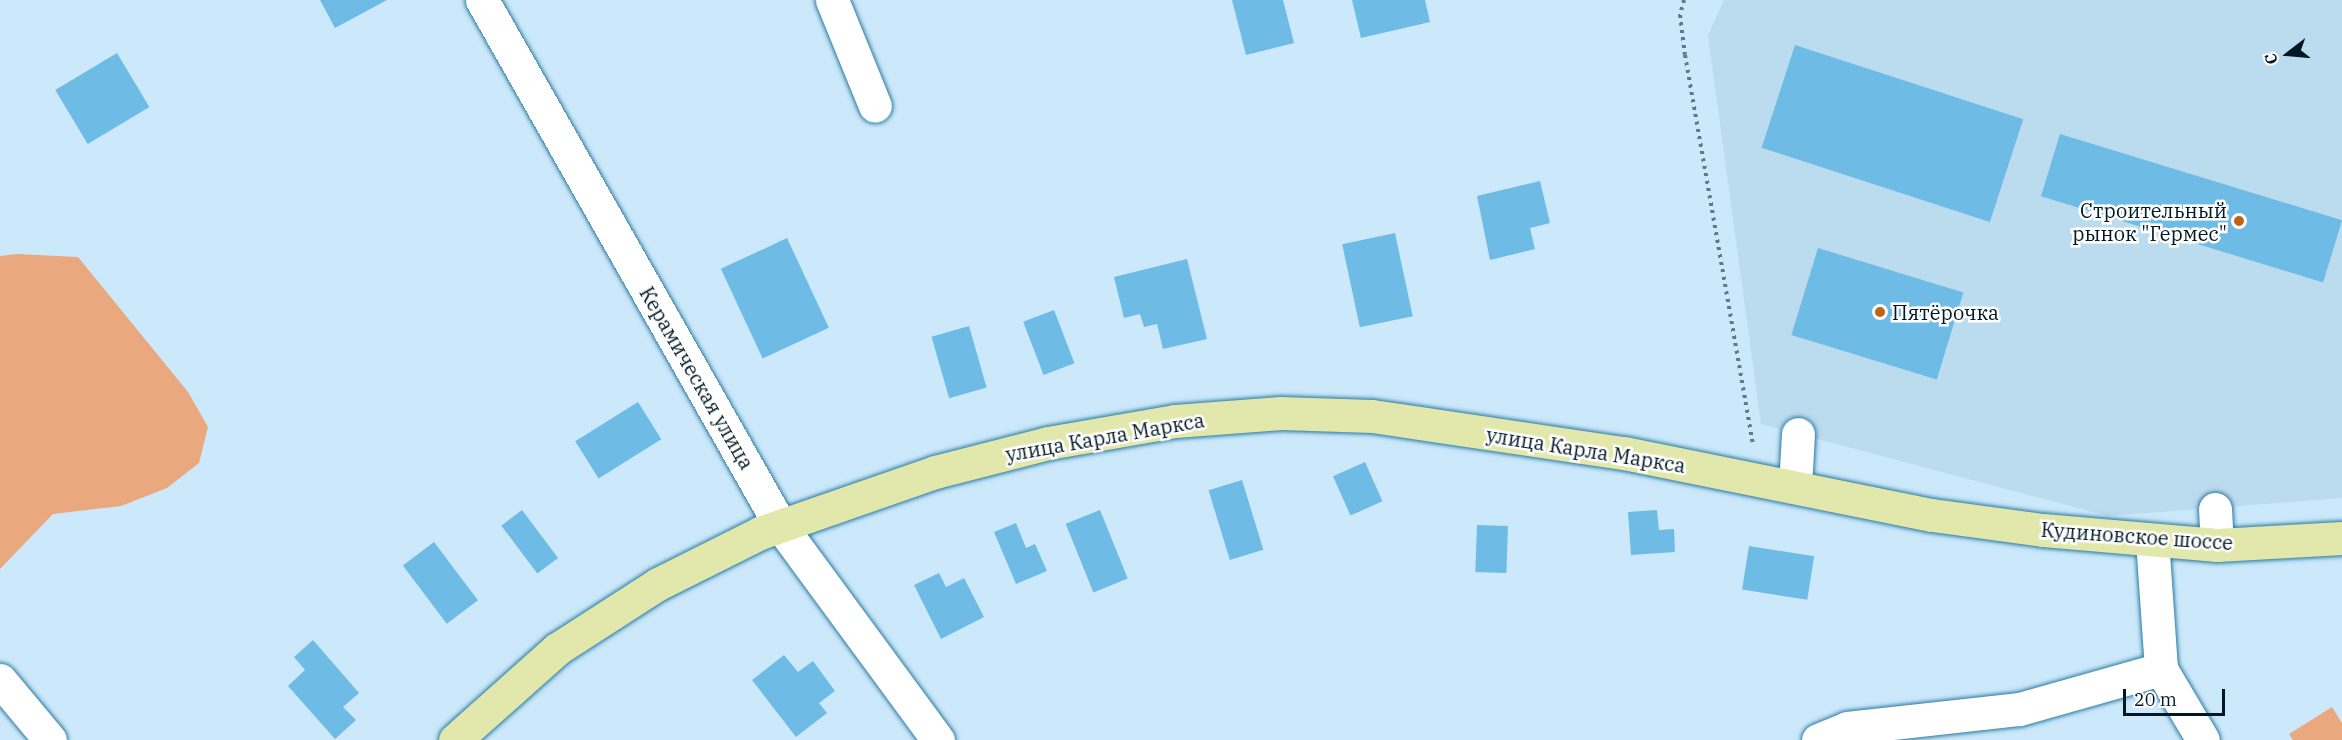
<!DOCTYPE html>
<meta charset="utf-8">
<style>
body{margin:0}
#map{position:relative;width:2342px;height:740px;overflow:hidden;background:#cce9fb;font-family:"IBM Plex Serif",serif}
div>[style]{position:absolute}
.built>*{inset:0;background:#bbdbee}
.green>*{inset:0;background:#eaa87e}
.building>*{inset:0;background:#6ebbe5;transform-origin:0 0}
.path>*{height:4px;margin-top:-2px;transform-origin:0;background:repeating-linear-gradient(90deg,#607988 0 3px,transparent 0 7.5px)}
.roads{filter:drop-shadow(0 0 2px #2b7ba2) drop-shadow(0 0 2px #2b7ba2)}
.minor>*{height:33px;margin:-16.5px;padding:0 16.5px;transform-origin:16.5px;border-radius:16.5px;background:#fff}
.major>*{height:33px;margin:-16.5px;padding:0 16.5px;transform-origin:16.5px;border-radius:16.5px;background:#e2e8ac}
.dots>*{width:16px;height:16px;translate:-50% -50%;box-sizing:border-box;border:3px solid #fff;border-radius:50%}
span{translate:-50% -50%;white-space:nowrap;text-align:center;line-height:1.15;-webkit-text-stroke:5px #fff;paint-order:stroke}
.poi-label{font-size:20px;color:#021824}
.right{translate:-100% -50%;text-align:right}
.left{translate:0 -50%;text-align:left}
.street-label{font-size:20px;color:#021824}
.north{position:absolute;left:2258px;top:24px;width:60px;height:60px;-webkit-text-stroke:4px #fff;paint-order:stroke;rotate:254deg;font-size:16px;font-weight:700;line-height:24px;text-align:center;color:#021824}
.north::after{content:'';display:block;margin:auto;width:21px;height:27px;background:#021824;clip-path:polygon(50% 0,100% 100%,50% 72%,0 100%)}
.scale{position:absolute;left:2123px;top:689px;width:102px;height:27px;box-sizing:border-box;border:3px solid #021824;border-top:0;padding-left:8px;font-size:18px;line-height:21px;white-space:nowrap;color:#021824;-webkit-text-stroke:4px #fff;paint-order:stroke}
</style>
<div id="map">
<div class="built">
<i style="clip-path:polygon(1724px 0,2342px 0,2342px 498px,2108px 516px,1761px 424px,1708px 36px)"></i>
</div>
<div class="green">
<i style="clip-path:polygon(17px 254px,78px 257px,188px 392px,208px 427px,199px 463px,167px 488px,121px 506px,53px 514px,0 569px,0 256px)"></i>
<i style="clip-path:polygon(2332px 707px,2342px 723px,2342px 740px,2293px 740px,2289px 734px)"></i>
</div>
<div class="building">
<i style="clip-path:polygon(320px 0,387px 0,335px 28px)"></i>
<i style="clip-path:polygon(1232px 0,1283px 0,1294px 43px,1246px 55px)"></i>
<i style="clip-path:polygon(1352px 0,1425px 0,1430px 22px,1361px 38px)"></i>
<i style="left:1795px;top:45px;width:240px;height:108px;rotate:18deg"></i>
<i style="left:117px;top:53px;width:63px;height:72px;rotate:59deg"></i>
<i style="left:2060px;top:134px;width:295px;height:65px;rotate:17deg"></i>
<i style="clip-path:polygon(1540px 181px,1550px 223px,1530px 228px,1535px 249px,1490px 260px,1477px 196px)"></i>
<i style="left:1395px;top:233px;width:85px;height:54px;rotate:78deg"></i>
<i style="left:787px;top:238px;width:99px;height:73px;rotate:65deg"></i>
<i style="left:1818px;top:248px;width:152px;height:91px;rotate:17deg"></i>
<i style="clip-path:polygon(1187px 259px,1207px 339px,1163px 349px,1157px 324px,1144px 327px,1140px 314px,1124px 318px,1114px 277px)"></i>
<i style="left:1054px;top:310px;width:57px;height:33px;rotate:69deg"></i>
<i style="left:969px;top:326px;width:64px;height:39px;rotate:74deg"></i>
<i style="left:638px;top:402px;width:44px;height:74px;rotate:58deg"></i>
<i style="left:1365px;top:462px;width:43px;height:35px;rotate:66deg"></i>
<i style="left:1242px;top:480px;width:73px;height:35px;rotate:73deg"></i>
<i style="left:522px;top:510px;width:60px;height:26px;rotate:53deg"></i>
<i style="left:1100px;top:510px;width:74px;height:37px;rotate:68deg"></i>
<i style="clip-path:polygon(1657px 510px,1659px 530px,1674px 529px,1675px 552px,1631px 555px,1628px 512px)"></i>
<i style="clip-path:polygon(1016px 523px,1026px 548px,1035px 544px,1047px 571px,1016px 584px,994px 532px)"></i>
<i style="left:1477px;top:525px;width:31px;height:47px;rotate:2deg"></i>
<i style="left:434px;top:542px;width:73px;height:39px;rotate:53deg"></i>
<i style="left:1749px;top:546px;width:66px;height:44px;rotate:9deg"></i>
<i style="clip-path:polygon(939px 573px,946px 587px,964px 578px,984px 617px,941px 639px,914px 585px)"></i>
<i style="clip-path:polygon(313px 640px,359px 693px,343px 707px,356px 720px,335px 739px,288px 686px,305px 670px,294px 657px)"></i>
<i style="clip-path:polygon(784px 655px,798px 672px,813px 661px,835px 691px,819px 703px,827px 713px,796px 737px,752px 680px)"></i>
</div>
<div class="path">
<i style="left:1684px;top:0;width:16px;rotate:105deg"></i>
<i style="left:1680px;top:15px;width:40px;rotate:82.9deg"></i>
<i style="left:1685px;top:55px;width:395px;rotate:80.1deg"></i>
</div>
<div class="roads">
<div class="minor">
<i style="left:482px;top:0;width:604px;rotate:60.42deg"></i>
<i style="left:780px;top:525px;width:267px;rotate:53.7deg"></i>
<i style="left:832px;top:0;width:114px;rotate:67.9deg"></i>
<i style="left:1795px;top:487px;width:53px;rotate:-86.8deg"></i>
<i style="left:2215px;top:509px;width:36px;rotate:87deg"></i>
<i style="left:2152px;top:540px;width:129px;rotate:86deg"></i>
<i style="left:2161px;top:669px;width:82px;rotate:59.4deg"></i>
<i style="left:0;top:680px;width:78px;rotate:50.2deg"></i>
<i style="left:1818px;top:740px;width:31px;rotate:-22deg"></i>
<i style="left:1847px;top:728px;width:174px;rotate:-6.3deg"></i>
<i style="left:2020px;top:709px;width:147px;rotate:-15.8deg"></i>
</div>
<div class="major">
<i style="left:455px;top:740px;width:137px;rotate:-41.7deg"></i>
<i style="left:557px;top:649px;width:120px;rotate:-32.8deg"></i>
<i style="left:658px;top:584px;width:114px;rotate:-26.6deg"></i>
<i style="left:760px;top:533px;width:185px;rotate:-19.2deg"></i>
<i style="left:935px;top:472px;width:117px;rotate:-14.4deg"></i>
<i style="left:1048px;top:443px;width:129px;rotate:-9.8deg"></i>
<i style="left:1175px;top:421px;width:106px;rotate:-4.3deg"></i>
<i style="left:1281px;top:413px;width:91px;rotate:1.9deg"></i>
<i style="left:1372px;top:416px;width:255px;rotate:8.4deg"></i>
<i style="left:1624px;top:453px;width:314px;rotate:11.4deg"></i>
<i style="left:1932px;top:515px;width:112px;rotate:7.7deg"></i>
<i style="left:2043px;top:530px;width:175px;rotate:4.9deg"></i>
<i style="left:2217px;top:545px;width:125px;rotate:-3.2deg"></i>
</div>
</div>
<div class="dots">
<i style="left:2239px;top:221px;background:#c06413"></i>
<i style="left:1880px;top:312px;background:#c06413"></i>
</div>
<div class="poi-label">
<span class="right" style="left:2227px;top:222px">Строительный<br>рынок "Гермес"</span>
<span class="left" style="left:1892px;top:312px">Пятёрочка</span>
</div>
<div class="street-label">
<span style="left:697px;top:378px;rotate:60deg">Керамическая улица</span>
<span style="left:1105px;top:437px;rotate:-10deg">улица Карла Маркса</span>
<span style="left:1586px;top:450px;rotate:9deg">улица Карла Маркса</span>
<span style="left:2137px;top:536px;rotate:4deg">Кудиновское шоссе</span>
</div>
<div class="north">С</div>
<div class="scale">20 m</div>
</div>
